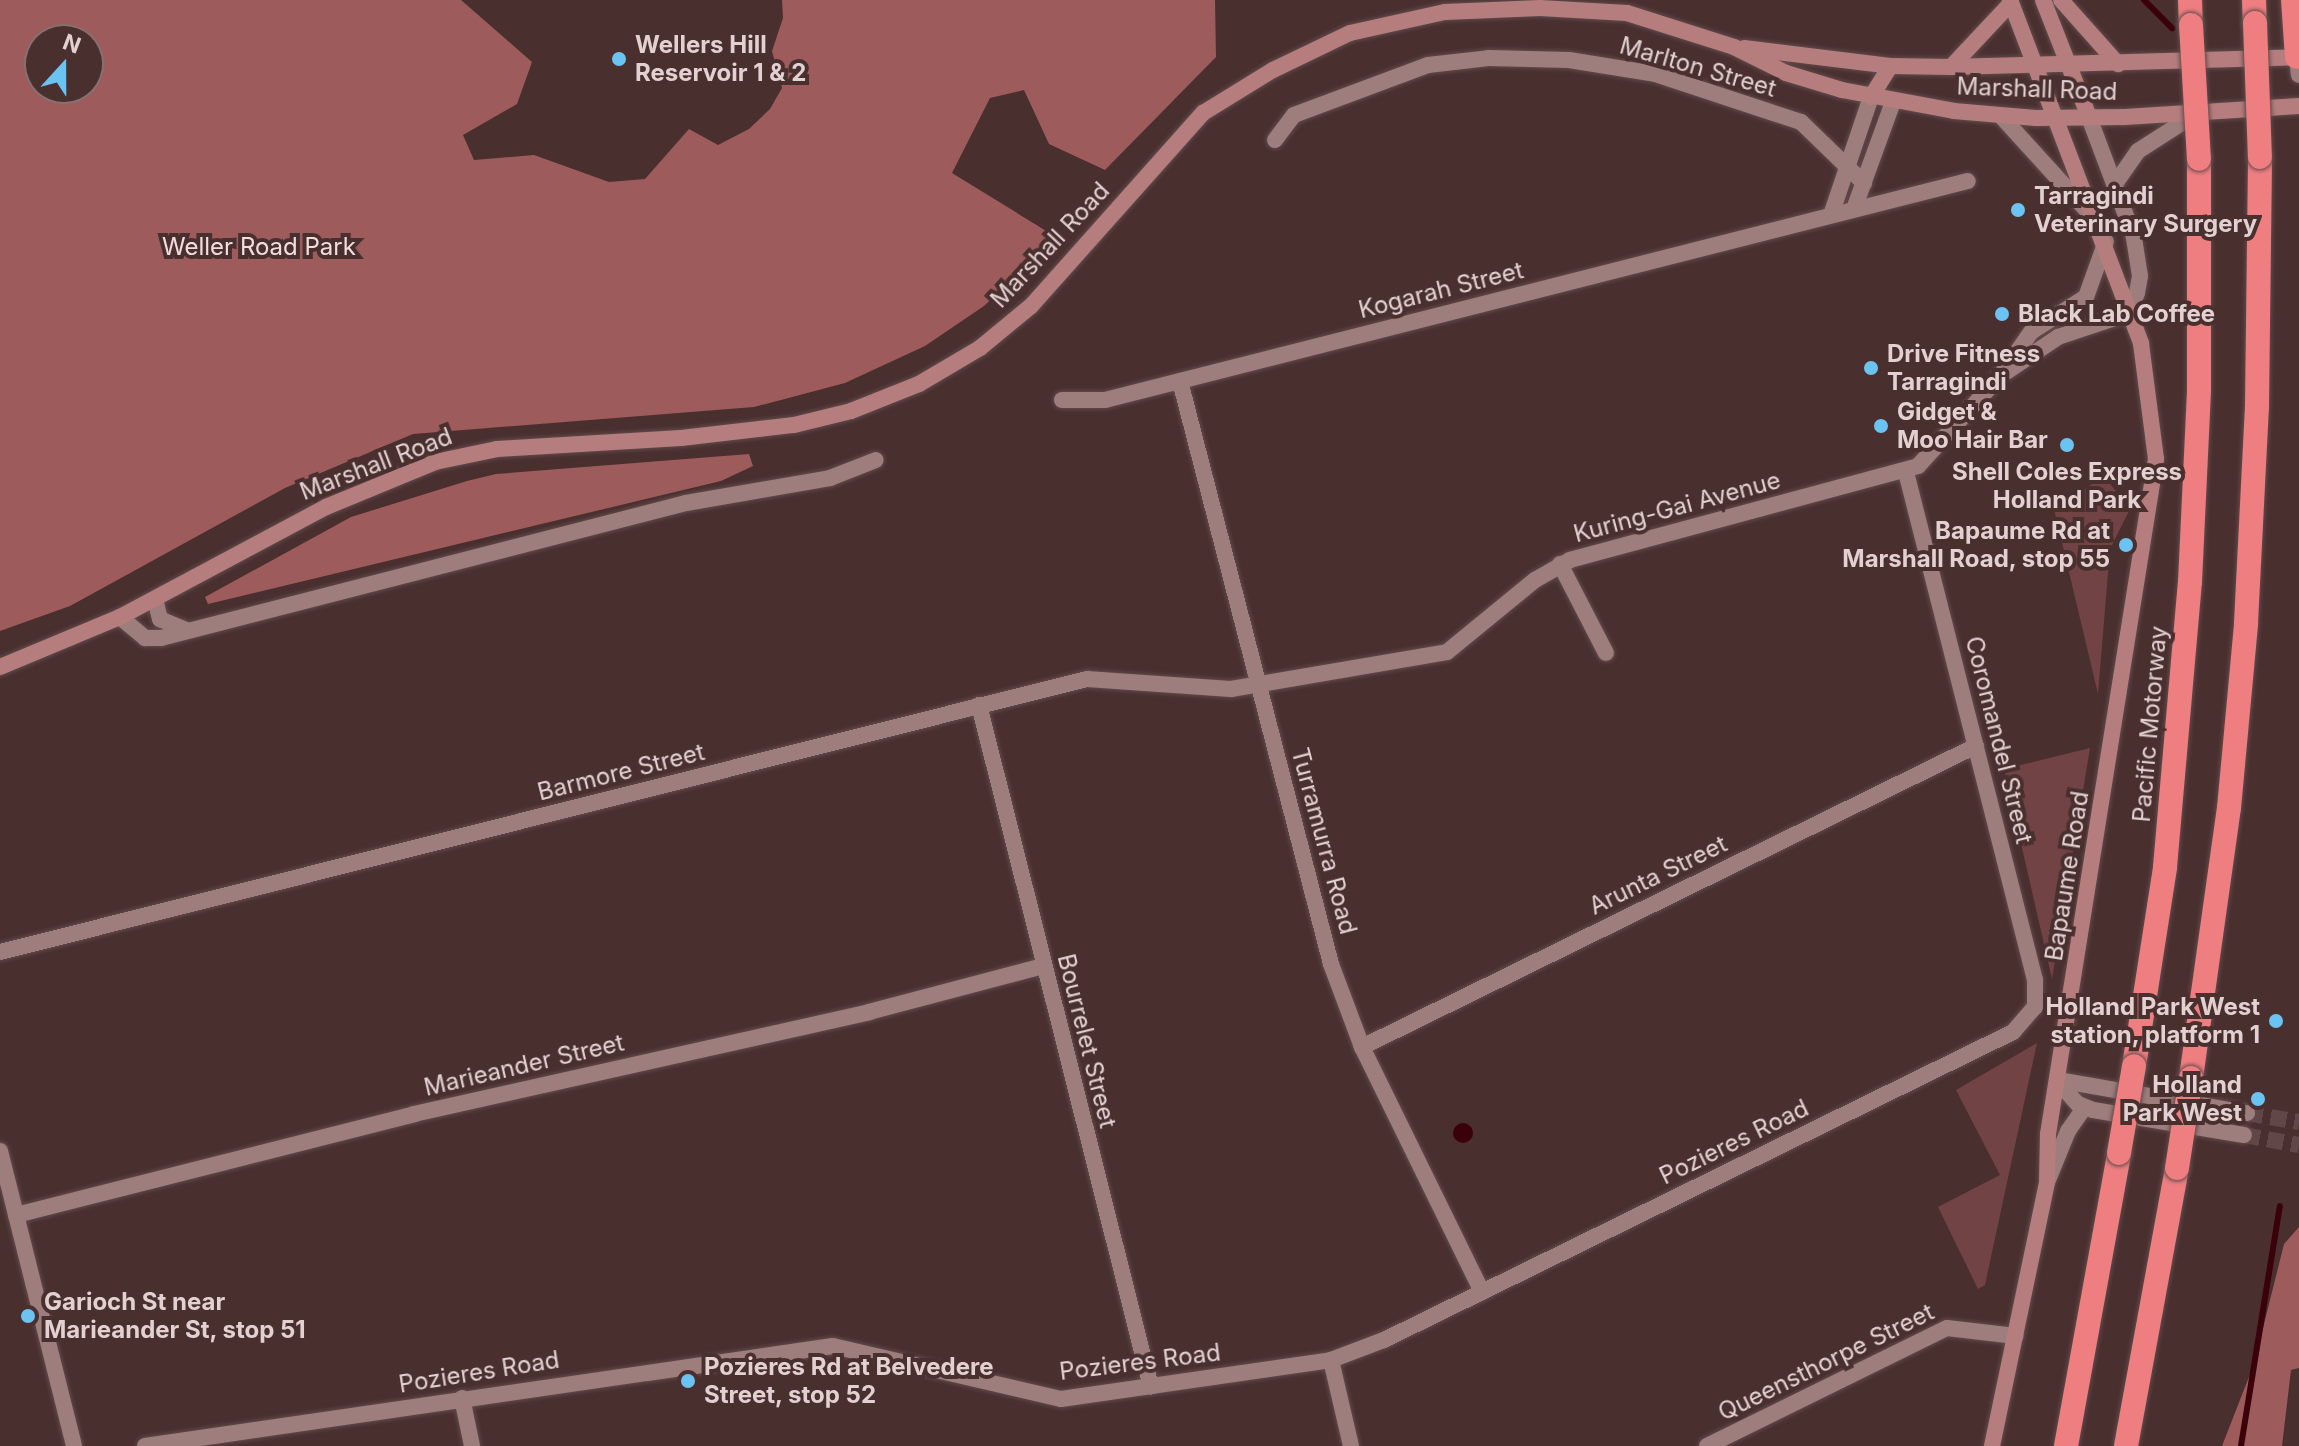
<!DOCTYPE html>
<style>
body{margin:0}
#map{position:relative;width:2299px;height:1446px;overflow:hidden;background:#4a2f2f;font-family:Inter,sans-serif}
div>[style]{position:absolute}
.green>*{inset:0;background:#724344}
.forest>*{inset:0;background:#9d5b5c}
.water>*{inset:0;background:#3a010a}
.round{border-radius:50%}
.stream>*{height:6px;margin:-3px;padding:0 3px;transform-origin:3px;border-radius:3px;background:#3a010a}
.tertiary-tunnel>*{height:16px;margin-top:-8px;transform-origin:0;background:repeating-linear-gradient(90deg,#614747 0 16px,transparent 0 24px)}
.roads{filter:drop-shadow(0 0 2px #614b4b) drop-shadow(0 0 2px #614b4b)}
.minor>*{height:16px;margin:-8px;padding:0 8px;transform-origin:8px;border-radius:8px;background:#9e7d7d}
.tertiary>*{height:16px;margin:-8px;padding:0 8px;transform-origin:8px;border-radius:8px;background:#9e7d7d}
.secondary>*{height:16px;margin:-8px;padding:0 8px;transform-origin:8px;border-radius:8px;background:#b67d7e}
.motorway>*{height:24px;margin:-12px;padding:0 12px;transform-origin:12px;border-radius:12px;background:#ef7e81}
.bridges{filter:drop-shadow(0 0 2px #614b4b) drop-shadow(0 0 2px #614b4b)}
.motorway-bridge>*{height:24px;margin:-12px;padding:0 12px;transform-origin:12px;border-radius:12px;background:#ef7e81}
.dots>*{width:22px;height:22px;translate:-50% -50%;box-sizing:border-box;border:4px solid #4a2f2f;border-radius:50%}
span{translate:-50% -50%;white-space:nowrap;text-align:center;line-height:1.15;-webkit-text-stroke:8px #4a2f2f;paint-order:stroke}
.poi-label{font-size:24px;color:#e3d1d1;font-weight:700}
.left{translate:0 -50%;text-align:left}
.right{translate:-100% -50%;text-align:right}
.street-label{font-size:24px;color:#e3d1d1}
.park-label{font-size:24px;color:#f2dddd}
.north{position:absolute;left:24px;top:24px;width:80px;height:80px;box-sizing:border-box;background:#4a2f2f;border:2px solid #877070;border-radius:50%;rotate:21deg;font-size:22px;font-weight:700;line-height:32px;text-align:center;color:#e3d1d1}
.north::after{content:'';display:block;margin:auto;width:28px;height:36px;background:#6ac3f1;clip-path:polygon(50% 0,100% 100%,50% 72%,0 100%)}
</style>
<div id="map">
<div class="green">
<i style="clip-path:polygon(2104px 476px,2130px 509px,2110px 549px,2098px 694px,2054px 509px)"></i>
<i style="clip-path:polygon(2090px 748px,2052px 979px,2004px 769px)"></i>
<i style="clip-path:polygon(2037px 1043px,1985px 1285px,1978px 1289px,1938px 1207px,2000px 1175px,1956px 1090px)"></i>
</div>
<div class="forest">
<i style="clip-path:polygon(evenodd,0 0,461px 0,532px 62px,517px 104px,463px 135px,474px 160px,534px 155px,609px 182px,645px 179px,689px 129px,718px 145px,749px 129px,770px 109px,782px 88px,772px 51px,783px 18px,782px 0,1215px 0,1216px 57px,1105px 170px,1049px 144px,1024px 90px,990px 98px,952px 173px,1056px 237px,984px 306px,925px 346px,845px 383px,754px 407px,413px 434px,285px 488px,70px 606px,0 631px,0 0,88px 40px,88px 88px,40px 88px,40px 40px,88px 40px)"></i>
<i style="clip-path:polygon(749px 454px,753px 466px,721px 481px,208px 604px,205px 597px,351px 517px,467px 481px,496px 474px)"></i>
<i style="clip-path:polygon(2299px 1227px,2299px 1368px,2291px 1370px,2282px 1446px,2222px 1446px,2254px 1364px,2284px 1244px)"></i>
</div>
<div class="water">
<i class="round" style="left:1453px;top:1123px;width:20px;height:20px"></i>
</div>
<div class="stream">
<i style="left:2144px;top:0;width:40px;rotate:45deg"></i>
<i style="left:2241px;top:1446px;width:243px;rotate:-80.8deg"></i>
</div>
<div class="tertiary-tunnel">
<i style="left:2247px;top:1113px;width:53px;rotate:9.8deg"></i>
<i style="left:2244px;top:1135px;width:56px;rotate:10.3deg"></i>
</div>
<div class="roads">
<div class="minor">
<i style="left:2001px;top:116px;width:134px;rotate:47.7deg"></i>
<i style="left:1275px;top:140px;width:31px;rotate:-53deg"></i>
<i style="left:1294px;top:115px;width:143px;rotate:-20.5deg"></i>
<i style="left:1428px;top:65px;width:61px;rotate:-6.5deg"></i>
<i style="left:1489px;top:58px;width:80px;rotate:1.4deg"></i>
<i style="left:1569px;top:60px;width:87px;rotate:9.2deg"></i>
<i style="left:1655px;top:74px;width:154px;rotate:18.2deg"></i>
<i style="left:1801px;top:122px;width:88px;rotate:44.1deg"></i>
<i style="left:2115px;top:184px;width:40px;rotate:-55.1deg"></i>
<i style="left:2138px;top:151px;width:67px;rotate:-32.7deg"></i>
<i style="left:1854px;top:209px;width:114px;rotate:-70deg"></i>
<i style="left:1831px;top:215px;width:125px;rotate:-71.3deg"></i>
<i style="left:2006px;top:372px;width:63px;rotate:-33.9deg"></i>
<i style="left:2058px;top:337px;width:76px;rotate:-18.4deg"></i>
<i style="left:2130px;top:313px;width:21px;rotate:-71deg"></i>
<i style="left:2137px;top:293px;width:17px;rotate:-80deg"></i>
<i style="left:2140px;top:276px;width:39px;rotate:-99deg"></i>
<i style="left:2134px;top:237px;width:128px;rotate:-110.6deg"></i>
<i style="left:1180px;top:381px;width:602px;rotate:75.48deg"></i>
<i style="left:1331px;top:964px;width:89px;rotate:69.5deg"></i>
<i style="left:1362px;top:1047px;width:273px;rotate:63.9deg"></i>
<i style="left:1062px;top:400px;width:43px"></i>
<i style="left:1105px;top:400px;width:890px;rotate:-14.24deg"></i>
<i style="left:1560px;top:564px;width:100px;rotate:62.7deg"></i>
<i style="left:155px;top:599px;width:21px;rotate:76deg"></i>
<i style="left:160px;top:619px;width:28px;rotate:23deg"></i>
<i style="left:120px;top:617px;width:33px;rotate:40deg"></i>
<i style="left:145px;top:638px;width:16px"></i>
<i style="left:161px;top:638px;width:542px;rotate:-14.42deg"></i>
<i style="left:686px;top:503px;width:146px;rotate:-9.8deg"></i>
<i style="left:830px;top:478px;width:49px;rotate:-21.4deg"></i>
<i style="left:979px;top:705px;width:703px;rotate:75.85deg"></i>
<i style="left:0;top:952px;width:1121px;rotate:-14.1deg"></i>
<i style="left:1087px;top:679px;width:144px;rotate:4deg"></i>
<i style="left:1231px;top:689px;width:219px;rotate:-9.7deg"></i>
<i style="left:1447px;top:652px;width:114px;rotate:-39.3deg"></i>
<i style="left:1535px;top:580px;width:40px;rotate:-29.7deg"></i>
<i style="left:1570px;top:560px;width:360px;rotate:-15.1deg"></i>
<i style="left:1918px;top:466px;width:123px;rotate:-47.6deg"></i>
<i style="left:2001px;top:375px;width:52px;rotate:-55.1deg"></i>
<i style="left:2031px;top:332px;width:65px;rotate:-32.5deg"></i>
<i style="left:2086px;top:297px;width:59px;rotate:-70.3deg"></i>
<i style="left:1362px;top:1047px;width:684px;rotate:-26.12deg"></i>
<i style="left:0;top:1151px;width:304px;rotate:75.9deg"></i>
<i style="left:16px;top:1215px;width:411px;rotate:-14.2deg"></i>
<i style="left:414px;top:1114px;width:466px;rotate:-12.6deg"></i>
<i style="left:869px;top:1012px;width:180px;rotate:-14.8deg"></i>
<i style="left:462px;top:1398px;width:49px;rotate:78.2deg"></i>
<i style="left:145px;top:1446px;width:695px;rotate:-8.27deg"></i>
<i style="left:833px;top:1346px;width:234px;rotate:13.1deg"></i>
<i style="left:1061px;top:1399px;width:273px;rotate:-8.2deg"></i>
<i style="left:1331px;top:1360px;width:57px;rotate:-20.7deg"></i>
<i style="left:1384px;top:1340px;width:700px;rotate:-26.09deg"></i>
<i style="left:2013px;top:1032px;width:33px;rotate:-49deg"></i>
<i style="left:2035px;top:1007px;width:27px;rotate:-90deg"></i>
<i style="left:2035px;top:980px;width:524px;rotate:-104.25deg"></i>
<i style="left:1707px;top:1446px;width:267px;rotate:-26.2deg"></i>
<i style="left:1947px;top:1328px;width:69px;rotate:6.6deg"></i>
</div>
<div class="tertiary">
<i style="left:2297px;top:57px;width:18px;rotate:84deg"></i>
<i style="left:2058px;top:1080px;width:192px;rotate:9.9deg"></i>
<i style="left:2057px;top:1081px;width:31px;rotate:48deg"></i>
<i style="left:2078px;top:1104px;width:16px;rotate:22deg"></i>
<i style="left:2093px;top:1110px;width:153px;rotate:9.4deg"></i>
<i style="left:2048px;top:1180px;width:53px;rotate:-67.8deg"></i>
<i style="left:2068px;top:1131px;width:29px;rotate:-55deg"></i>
<i style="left:1331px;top:1360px;width:88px;rotate:76.9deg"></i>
</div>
<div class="secondary">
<i style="left:2043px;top:0;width:126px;rotate:68.5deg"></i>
<i style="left:2061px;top:0;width:86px;rotate:48.3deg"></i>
<i style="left:1744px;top:48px;width:147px;rotate:7deg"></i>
<i style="left:1890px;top:66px;width:61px;rotate:0.9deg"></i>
<i style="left:1951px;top:67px;width:348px;rotate:-1.6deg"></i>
<i style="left:1951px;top:67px;width:88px;rotate:-46.8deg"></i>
<i style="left:1871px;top:97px;width:36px;rotate:-58deg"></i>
<i style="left:0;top:667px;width:130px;rotate:-22.6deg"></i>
<i style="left:120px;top:617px;width:234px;rotate:-28.1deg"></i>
<i style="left:326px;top:507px;width:118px;rotate:-22.4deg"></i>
<i style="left:435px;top:462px;width:63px;rotate:-11.8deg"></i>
<i style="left:497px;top:449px;width:184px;rotate:-3.4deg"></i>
<i style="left:681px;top:438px;width:114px;rotate:-6.6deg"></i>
<i style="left:794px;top:425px;width:59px;rotate:-13.8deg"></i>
<i style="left:851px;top:411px;width:73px;rotate:-21.7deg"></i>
<i style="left:919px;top:384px;width:71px;rotate:-30.5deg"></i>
<i style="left:980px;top:348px;width:66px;rotate:-39.5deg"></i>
<i style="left:1031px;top:306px;width:259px;rotate:-48.3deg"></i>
<i style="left:1203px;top:113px;width:82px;rotate:-31.6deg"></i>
<i style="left:1273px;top:70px;width:85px;rotate:-25.7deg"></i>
<i style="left:1350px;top:33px;width:97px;rotate:-12.5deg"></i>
<i style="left:1445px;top:12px;width:95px;rotate:-2.4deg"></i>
<i style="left:1540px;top:8px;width:87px;rotate:3.3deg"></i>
<i style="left:1627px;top:13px;width:112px;rotate:17.6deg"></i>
<i style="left:1734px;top:47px;width:58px;rotate:26.6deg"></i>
<i style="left:1786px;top:73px;width:59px;rotate:16.9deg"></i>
<i style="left:1842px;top:90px;width:114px;rotate:10.6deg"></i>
<i style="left:1954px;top:111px;width:82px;rotate:4.9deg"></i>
<i style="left:2036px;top:118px;width:89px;rotate:-0.6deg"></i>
<i style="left:2125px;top:117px;width:174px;rotate:-3.6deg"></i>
<i style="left:1992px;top:1446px;width:270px;rotate:-78.2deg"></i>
<i style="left:2047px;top:1182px;width:48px;rotate:-88.8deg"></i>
<i style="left:2048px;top:1134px;width:684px;rotate:-80.91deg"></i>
<i style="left:2156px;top:459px;width:117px;rotate:-97.4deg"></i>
<i style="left:2141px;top:343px;width:367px;rotate:-110.9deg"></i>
</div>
<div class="motorway">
<i style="left:2190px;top:0;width:25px;rotate:88deg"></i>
<i style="left:2254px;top:0;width:23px;rotate:88deg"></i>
<i style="left:2293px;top:0;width:57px;rotate:86deg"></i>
<i style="left:2134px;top:1066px;width:201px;rotate:-81.1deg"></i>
<i style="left:2165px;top:867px;width:286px;rotate:-85deg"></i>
<i style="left:2190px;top:582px;width:192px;rotate:-87.3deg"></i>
<i style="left:2199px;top:390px;width:231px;rotate:-90deg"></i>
<i style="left:2191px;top:1078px;width:273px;rotate:-82deg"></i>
<i style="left:2229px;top:808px;width:186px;rotate:-84.7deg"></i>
<i style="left:2246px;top:623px;width:217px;rotate:-87.1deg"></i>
<i style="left:2257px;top:406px;width:249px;rotate:-89.3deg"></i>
<i style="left:2066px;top:1446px;width:298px;rotate:-79.7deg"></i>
<i style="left:2126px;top:1446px;width:283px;rotate:-79.6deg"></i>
</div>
</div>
<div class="bridges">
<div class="motorway-bridge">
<i style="left:2255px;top:23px;width:134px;rotate:87.9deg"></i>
<i style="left:2191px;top:25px;width:134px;rotate:86.6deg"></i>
<i style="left:2119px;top:1153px;width:88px;rotate:-80.2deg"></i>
<i style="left:2177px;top:1168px;width:91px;rotate:-81.2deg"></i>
</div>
</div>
<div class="dots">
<i style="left:619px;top:59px;background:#6ac3f1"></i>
<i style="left:2018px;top:210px;background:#6ac3f1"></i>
<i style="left:2002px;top:314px;background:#6ac3f1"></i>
<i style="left:1871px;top:368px;background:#6ac3f1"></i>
<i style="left:1881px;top:426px;background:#6ac3f1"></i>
<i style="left:2067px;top:445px;background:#6ac3f1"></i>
<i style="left:2126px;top:545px;background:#6ac3f1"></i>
<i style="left:2276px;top:1021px;background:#6ac3f1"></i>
<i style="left:2258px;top:1099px;background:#6ac3f1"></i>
<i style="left:28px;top:1316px;background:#6ac3f1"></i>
<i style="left:688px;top:1381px;background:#6ac3f1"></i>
</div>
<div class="poi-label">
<span class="left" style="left:635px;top:59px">Wellers Hill<br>Reservoir 1 &amp; 2</span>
<span class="left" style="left:2034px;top:210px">Tarragindi<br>Veterinary Surgery</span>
<span class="left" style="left:2018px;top:314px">Black Lab Coffee</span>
<span class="left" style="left:1887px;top:368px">Drive Fitness<br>Tarragindi</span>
<span class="left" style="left:1897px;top:426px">Gidget &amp;<br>Moo Hair Bar</span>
<span style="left:2067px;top:486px">Shell Coles Express<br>Holland Park</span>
<span class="right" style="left:2110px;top:545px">Bapaume Rd at<br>Marshall Road, stop 55</span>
<span class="right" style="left:2260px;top:1021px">Holland Park West<br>station, platform 1</span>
<span class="right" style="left:2242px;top:1099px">Holland<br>Park West</span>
<span class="left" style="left:44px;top:1316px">Garioch St near<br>Marieander St, stop 51</span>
<span class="left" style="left:704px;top:1381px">Pozieres Rd at Belvedere<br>Street, stop 52</span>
</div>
<div class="street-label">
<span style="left:1698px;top:67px;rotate:16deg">Marlton Street</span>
<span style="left:2037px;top:89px;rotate:2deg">Marshall Road</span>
<span style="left:1050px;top:245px;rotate:-47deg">Marshall Road</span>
<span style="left:1441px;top:290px;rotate:-14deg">Kogarah Street</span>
<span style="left:376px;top:464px;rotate:-21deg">Marshall Road</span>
<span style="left:1677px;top:507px;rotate:-15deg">Kuring-Gai Avenue</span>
<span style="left:2150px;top:724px;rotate:-85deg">Pacific Motorway</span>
<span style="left:1999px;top:740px;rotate:76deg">Coromandel Street</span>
<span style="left:621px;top:772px;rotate:-14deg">Barmore Street</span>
<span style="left:1324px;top:841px;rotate:75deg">Turramurra Road</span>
<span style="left:1658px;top:875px;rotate:-26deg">Arunta Street</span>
<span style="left:2067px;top:876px;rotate:-81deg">Bapaume Road</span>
<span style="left:1087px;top:1041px;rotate:76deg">Bourrelet Street</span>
<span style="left:524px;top:1065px;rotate:-13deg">Marieander Street</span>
<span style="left:1734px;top:1142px;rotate:-26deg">Pozieres Road</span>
<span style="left:1140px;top:1362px;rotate:-7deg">Pozieres Road</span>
<span style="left:1826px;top:1362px;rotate:-26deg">Queensthorpe Street</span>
<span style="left:479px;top:1372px;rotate:-9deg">Pozieres Road</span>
</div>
<div class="park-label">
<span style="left:259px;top:247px">Weller Road Park</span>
</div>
<div class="north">N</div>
</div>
